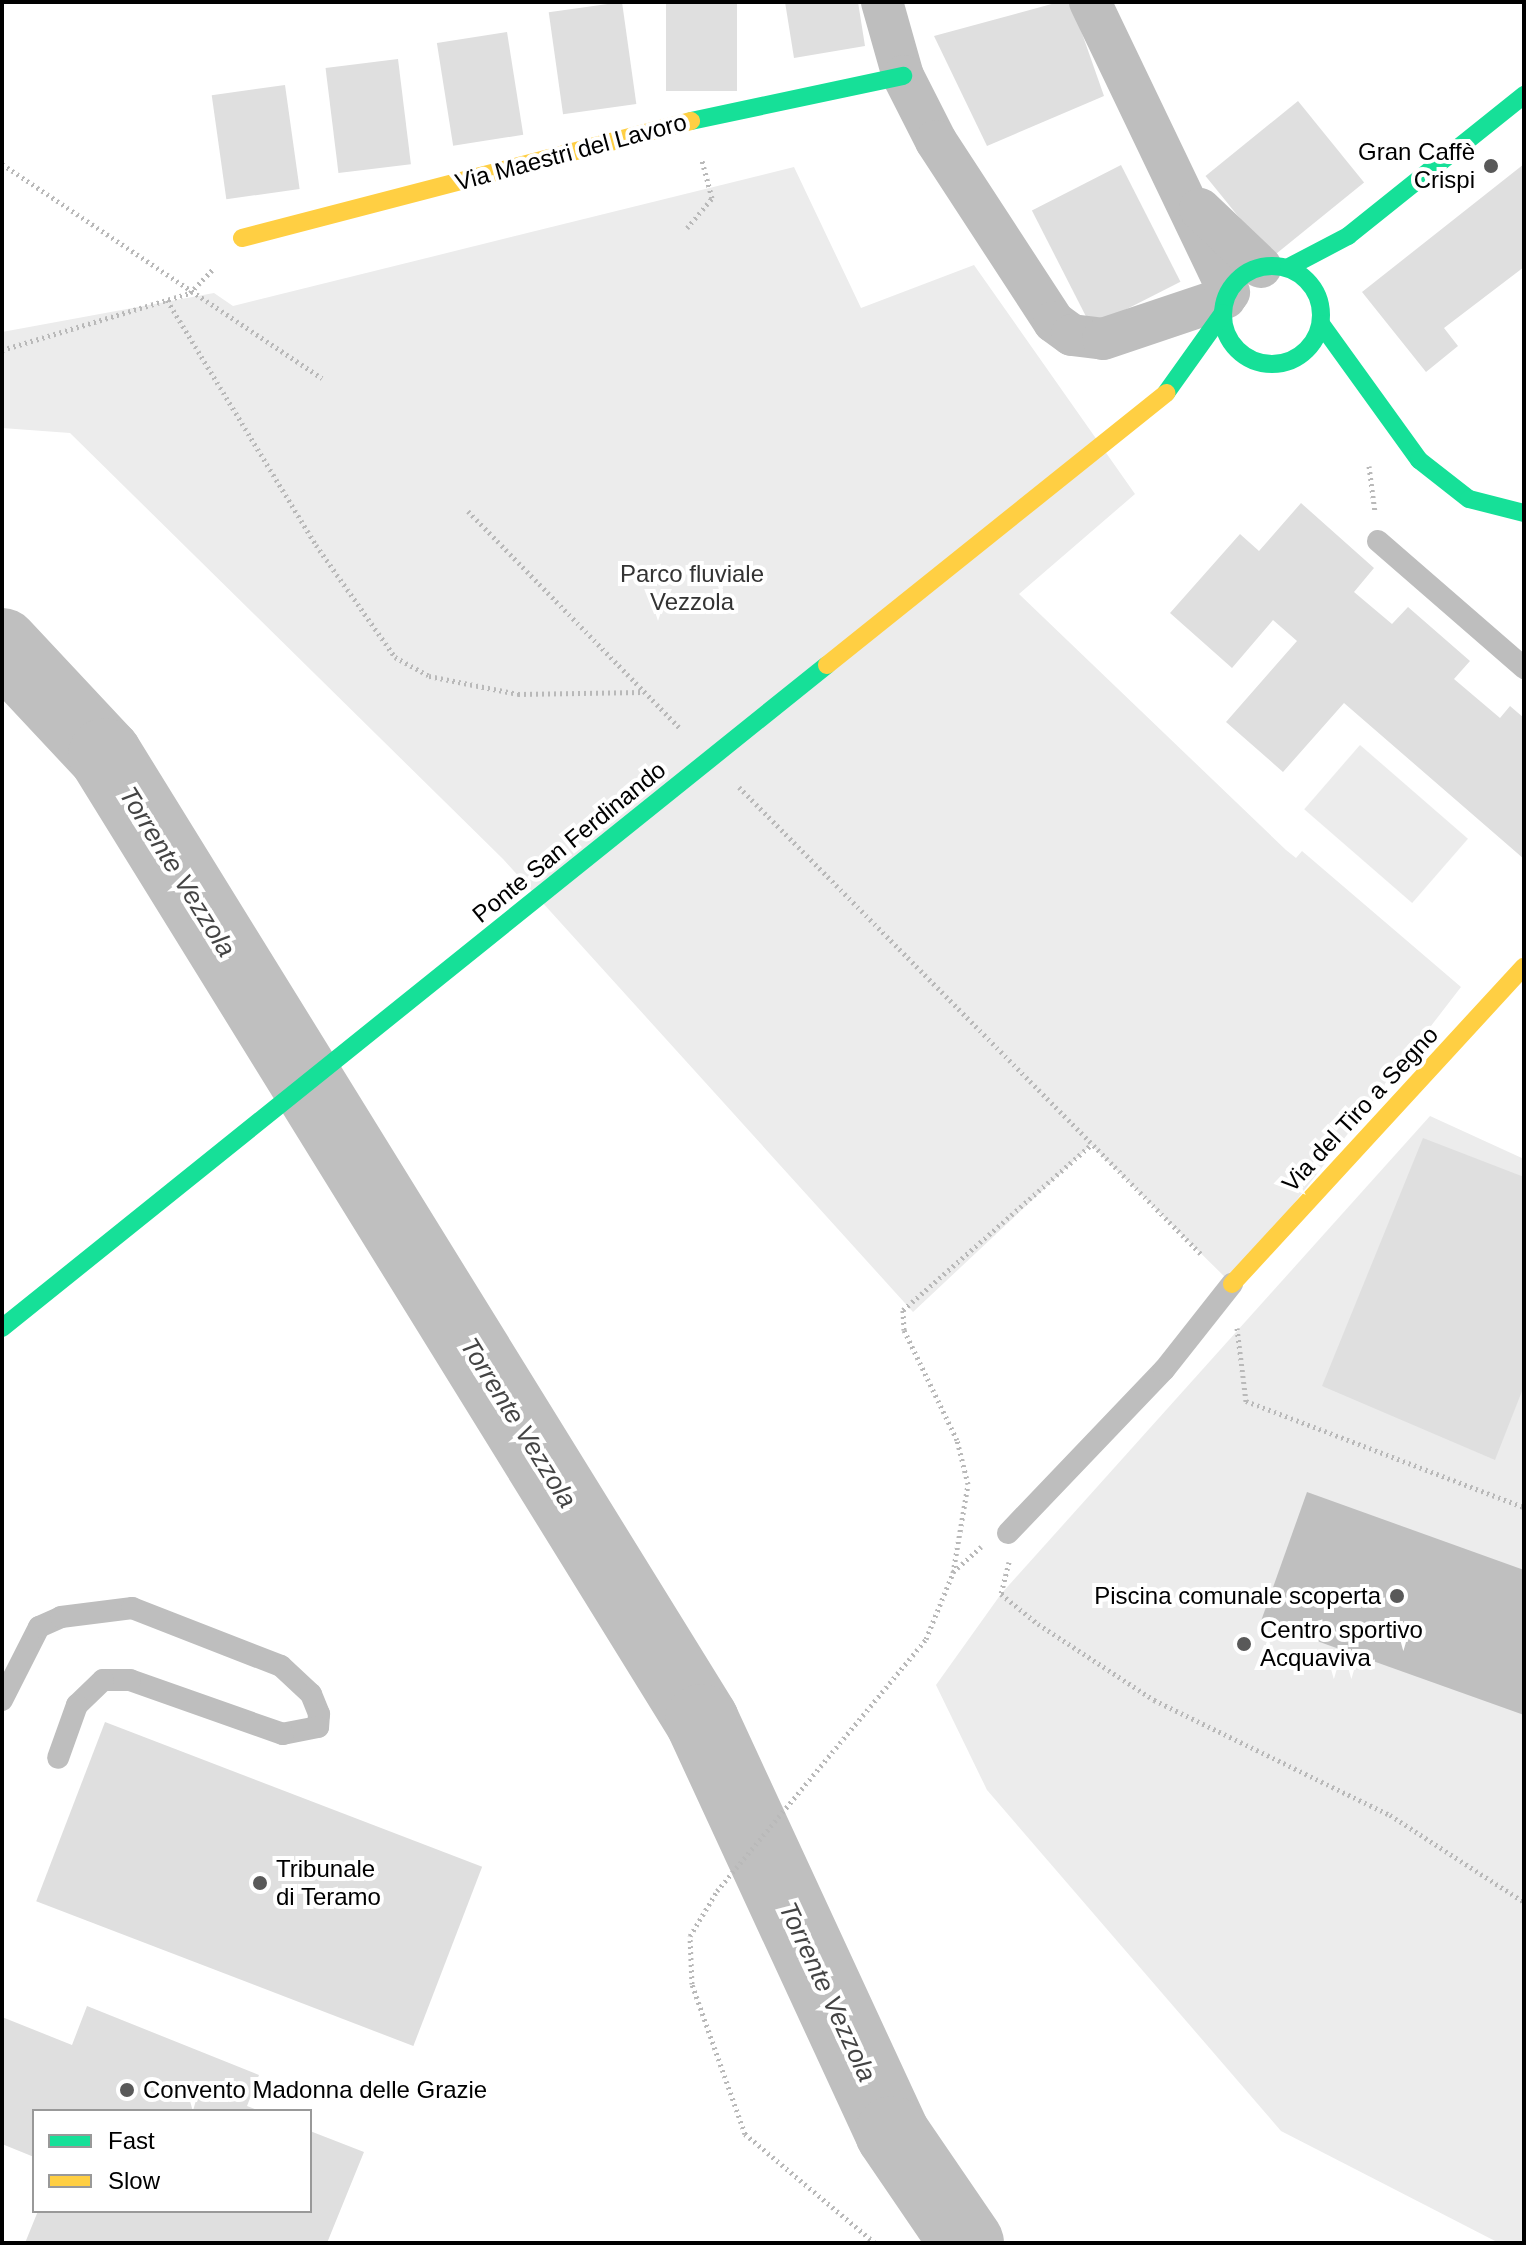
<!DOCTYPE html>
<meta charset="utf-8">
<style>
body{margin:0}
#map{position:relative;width:1526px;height:2245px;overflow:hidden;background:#fff;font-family:Helvetica,sans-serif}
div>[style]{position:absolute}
.green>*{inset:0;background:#ececec;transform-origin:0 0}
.water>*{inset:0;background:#bfbfbf}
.river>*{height:74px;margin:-37px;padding:0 37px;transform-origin:37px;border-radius:37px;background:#bfbfbf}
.building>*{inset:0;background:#dfdfdf;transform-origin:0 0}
.path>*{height:5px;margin-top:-2.5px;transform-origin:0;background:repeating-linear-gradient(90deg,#b9b9b9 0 2px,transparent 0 6px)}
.lane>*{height:22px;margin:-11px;padding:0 11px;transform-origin:11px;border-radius:11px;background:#bebebe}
.street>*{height:42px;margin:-21px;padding:0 21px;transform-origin:21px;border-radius:21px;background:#bebebe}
.fast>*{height:18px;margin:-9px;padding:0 9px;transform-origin:9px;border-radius:9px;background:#16e098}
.fast>.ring{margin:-9px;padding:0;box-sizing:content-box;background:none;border:18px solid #16e098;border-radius:50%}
.slow>*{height:18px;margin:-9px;padding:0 9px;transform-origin:9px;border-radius:9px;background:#ffcf43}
.fast-bridge>*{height:18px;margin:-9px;padding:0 9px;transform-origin:9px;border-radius:9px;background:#16e098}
.slow-bridge>*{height:18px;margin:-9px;padding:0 9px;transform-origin:9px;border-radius:9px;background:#ffcf43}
.dots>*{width:22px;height:22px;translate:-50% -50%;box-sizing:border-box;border:4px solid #fff;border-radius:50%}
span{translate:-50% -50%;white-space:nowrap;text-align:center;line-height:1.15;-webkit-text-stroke:8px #fff;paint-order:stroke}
.street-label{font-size:24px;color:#000}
.poi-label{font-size:24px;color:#000}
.right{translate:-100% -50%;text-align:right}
.left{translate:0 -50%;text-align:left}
.park-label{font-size:24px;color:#333}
.water-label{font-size:26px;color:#444;font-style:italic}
.frame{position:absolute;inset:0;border:4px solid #000;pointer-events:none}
.legend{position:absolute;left:32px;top:2109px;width:280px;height:104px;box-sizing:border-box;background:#fff;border:2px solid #999;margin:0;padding:10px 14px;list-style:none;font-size:24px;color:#000}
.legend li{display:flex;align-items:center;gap:16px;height:40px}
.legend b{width:40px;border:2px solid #999}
</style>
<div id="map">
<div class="green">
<i style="clip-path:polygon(794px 167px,861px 308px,974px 265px,1135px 494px,1019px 594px,1286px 850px,1296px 858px,1302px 851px,1461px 987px,1232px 1284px,1091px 1145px,913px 1312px,503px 859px,70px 433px,2px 428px,2px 332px,214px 293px,233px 306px)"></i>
<i style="left:1360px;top:745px;width:143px;height:85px;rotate:41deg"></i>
<i style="clip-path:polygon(1430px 1116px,1524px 1159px,1524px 2243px,1499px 2243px,1281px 2131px,987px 1790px,936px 1685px,1001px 1594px)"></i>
</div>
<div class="water">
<i style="clip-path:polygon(1307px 1492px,1524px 1570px,1524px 1715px,1261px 1621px)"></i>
</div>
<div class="river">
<i style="left:2px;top:645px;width:151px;rotate:46.9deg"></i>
<i style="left:105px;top:755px;width:1136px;rotate:58.28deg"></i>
<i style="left:702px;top:1721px;width:454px;rotate:65.2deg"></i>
<i style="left:892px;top:2133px;width:133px;rotate:55.7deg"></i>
</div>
<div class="building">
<i style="left:622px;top:2px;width:103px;height:74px;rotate:82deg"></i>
<i style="left:666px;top:2px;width:71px;height:89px"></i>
<i style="clip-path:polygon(785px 2px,858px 2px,865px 46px,794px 58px)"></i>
<i style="clip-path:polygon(1059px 2px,1071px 2px,1104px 96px,987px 146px,934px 36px)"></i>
<i style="left:507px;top:32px;width:104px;height:71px;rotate:81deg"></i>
<i style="left:398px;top:59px;width:106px;height:73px;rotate:83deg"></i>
<i style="left:285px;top:85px;width:105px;height:74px;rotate:82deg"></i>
<i style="left:1298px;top:101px;width:105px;height:119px;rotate:51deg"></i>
<i style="clip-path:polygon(1524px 164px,1524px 267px,1444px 328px,1458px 346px,1426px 372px,1362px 292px)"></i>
<i style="left:1121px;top:165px;width:131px;height:100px;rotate:63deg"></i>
<i style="clip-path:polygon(1301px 503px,1374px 568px,1354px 592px,1392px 624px,1408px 607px,1470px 661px,1454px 679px,1500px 718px,1510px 706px,1524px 718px,1524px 859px,1344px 703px,1283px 772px,1226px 722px,1297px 641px,1273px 620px,1232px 668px,1170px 613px,1240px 534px,1259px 551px)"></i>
<i style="clip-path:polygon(1423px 1138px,1524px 1177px,1524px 1386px,1495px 1460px,1322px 1386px)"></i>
<i style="left:105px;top:1722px;width:404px;height:192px;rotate:21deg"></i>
<i style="clip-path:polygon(87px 2006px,259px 2075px,247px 2106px,260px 2111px,34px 2111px,34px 2157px,2px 2144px,2px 2017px,72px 2045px)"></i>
<i style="clip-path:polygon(310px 2131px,364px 2152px,327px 2243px,25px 2243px,38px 2211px,310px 2211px)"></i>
</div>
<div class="path">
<i style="left:2px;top:164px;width:385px;rotate:33.8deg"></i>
<i style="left:687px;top:228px;width:39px;rotate:-50deg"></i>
<i style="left:712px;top:198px;width:39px;rotate:-105deg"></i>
<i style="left:167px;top:300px;width:287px;rotate:58.7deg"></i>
<i style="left:316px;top:545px;width:137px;rotate:54.8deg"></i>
<i style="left:395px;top:657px;width:39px;rotate:29deg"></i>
<i style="left:429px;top:676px;width:91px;rotate:11.4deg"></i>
<i style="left:518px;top:694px;width:125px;rotate:-0.9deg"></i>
<i style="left:2px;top:350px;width:196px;rotate:-16.9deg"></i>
<i style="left:190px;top:293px;width:35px;rotate:-46deg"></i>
<i style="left:1369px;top:466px;width:46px;rotate:82.6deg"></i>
<i style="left:468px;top:511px;width:305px;rotate:45.7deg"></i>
<i style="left:739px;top:787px;width:658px;rotate:45.31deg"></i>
<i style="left:1237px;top:1328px;width:74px;rotate:83deg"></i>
<i style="left:1246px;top:1401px;width:298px;rotate:20.9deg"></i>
<i style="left:1009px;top:1562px;width:33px;rotate:104deg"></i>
<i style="left:1001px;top:1594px;width:48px;rotate:39deg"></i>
<i style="left:1038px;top:1624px;width:139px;rotate:33.2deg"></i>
<i style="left:1154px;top:1700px;width:263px;rotate:26deg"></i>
<i style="left:1390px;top:1815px;width:160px;rotate:33deg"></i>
<i style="left:953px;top:1572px;width:38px;rotate:-42deg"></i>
<i style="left:875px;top:2243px;width:170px;rotate:-140deg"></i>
<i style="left:745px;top:2134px;width:159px;rotate:-109.5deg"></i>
<i style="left:692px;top:1984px;width:48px;rotate:-92.4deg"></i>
<i style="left:690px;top:1936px;width:52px;rotate:-59deg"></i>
<i style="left:717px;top:1891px;width:327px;rotate:-50.3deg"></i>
<i style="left:926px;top:1639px;width:71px;rotate:-67.8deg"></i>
<i style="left:953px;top:1573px;width:90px;rotate:-80.4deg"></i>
<i style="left:968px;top:1484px;width:45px;rotate:-104deg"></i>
<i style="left:957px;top:1440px;width:122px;rotate:-115.7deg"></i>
<i style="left:904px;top:1330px;width:20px;rotate:-93deg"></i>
<i style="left:903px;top:1310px;width:250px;rotate:-41.3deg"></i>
</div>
<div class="lane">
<i style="left:1378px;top:541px;width:194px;rotate:41deg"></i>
<i style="left:1008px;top:1533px;width:226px;rotate:-46.3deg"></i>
<i style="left:1164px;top:1370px;width:110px;rotate:-51.7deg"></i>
<i style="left:2px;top:1700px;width:82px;rotate:-63.1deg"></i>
<i style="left:39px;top:1627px;width:24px;rotate:-24deg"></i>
<i style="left:61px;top:1617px;width:72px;rotate:-7.2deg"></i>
<i style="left:132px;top:1608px;width:160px;rotate:21.3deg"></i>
<i style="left:281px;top:1666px;width:41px;rotate:43deg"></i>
<i style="left:311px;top:1694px;width:22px;rotate:68deg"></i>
<i style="left:319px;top:1714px;width:13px;rotate:94deg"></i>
<i style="left:318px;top:1727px;width:36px;rotate:169deg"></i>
<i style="left:283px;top:1734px;width:162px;rotate:-160.6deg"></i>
<i style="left:130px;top:1680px;width:27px;rotate:180deg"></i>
<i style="left:103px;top:1680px;width:36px;rotate:136deg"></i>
<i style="left:77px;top:1705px;width:56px;rotate:109.7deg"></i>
</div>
<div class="street">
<i style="left:882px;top:2px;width:77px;rotate:74.2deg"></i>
<i style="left:903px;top:76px;width:73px;rotate:63.1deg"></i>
<i style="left:936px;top:141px;width:216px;rotate:56.9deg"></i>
<i style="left:1054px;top:322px;width:22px;rotate:36deg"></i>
<i style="left:1072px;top:335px;width:31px;rotate:7deg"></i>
<i style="left:1103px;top:339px;width:129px;rotate:-18.6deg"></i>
<i style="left:1090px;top:2px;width:322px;rotate:64.4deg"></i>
<i style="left:1200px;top:209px;width:84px;rotate:43.6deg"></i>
</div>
<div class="fast">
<i style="left:691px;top:121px;width:217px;rotate:-12deg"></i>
<i class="ring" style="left:1223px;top:266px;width:80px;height:80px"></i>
<i style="left:1289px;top:267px;width:67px;rotate:-27.7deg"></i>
<i style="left:1348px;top:236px;width:226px;rotate:-38.7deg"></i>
<i style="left:1321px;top:324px;width:168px;rotate:54.2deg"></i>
<i style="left:1419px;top:460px;width:63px;rotate:38deg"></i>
<i style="left:1469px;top:499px;width:57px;rotate:14.3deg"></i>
<i style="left:1166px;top:393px;width:98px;rotate:-54.5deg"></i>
</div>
<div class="slow">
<i style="left:242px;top:238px;width:464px;rotate:-14.6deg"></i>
<i style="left:1232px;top:1284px;width:431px;rotate:-47.4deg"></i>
</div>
<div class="fast-bridge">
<i style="left:2px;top:1328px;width:1058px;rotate:-38.79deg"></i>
</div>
<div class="slow-bridge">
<i style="left:827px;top:665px;width:435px;rotate:-38.7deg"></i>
</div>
<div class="dots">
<i style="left:1491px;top:166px;background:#595959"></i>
<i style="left:1397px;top:1596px;background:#595959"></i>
<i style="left:1244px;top:1644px;background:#595959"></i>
<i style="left:260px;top:1883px;background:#595959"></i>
<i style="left:127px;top:2090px;background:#595959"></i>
</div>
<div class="street-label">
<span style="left:571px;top:152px;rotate:-15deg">Via Maestri del Lavoro</span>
<span style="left:569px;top:842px;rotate:-39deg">Ponte San Ferdinando</span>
<span style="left:1360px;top:1109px;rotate:-47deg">Via del Tiro a Segno</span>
</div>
<div class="poi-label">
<span class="right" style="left:1475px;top:166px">Gran Caffè<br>Crispi</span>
<span class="right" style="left:1381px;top:1596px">Piscina comunale scoperta</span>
<span class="left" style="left:1260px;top:1644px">Centro sportivo<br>Acquaviva</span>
<span class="left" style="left:276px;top:1883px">Tribunale<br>di Teramo</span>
<span class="left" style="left:143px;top:2090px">Convento Madonna delle Grazie</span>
</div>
<div class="park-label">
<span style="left:692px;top:588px">Parco fluviale<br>Vezzola</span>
</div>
<div class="water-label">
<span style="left:177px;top:872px;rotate:58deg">Torrente Vezzola</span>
<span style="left:518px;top:1423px;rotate:58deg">Torrente Vezzola</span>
<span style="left:827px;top:1992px;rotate:65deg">Torrente Vezzola</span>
</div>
<div class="frame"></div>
<ul class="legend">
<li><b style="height:10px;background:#16e098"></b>Fast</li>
<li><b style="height:10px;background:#ffcf43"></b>Slow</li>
</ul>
</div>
